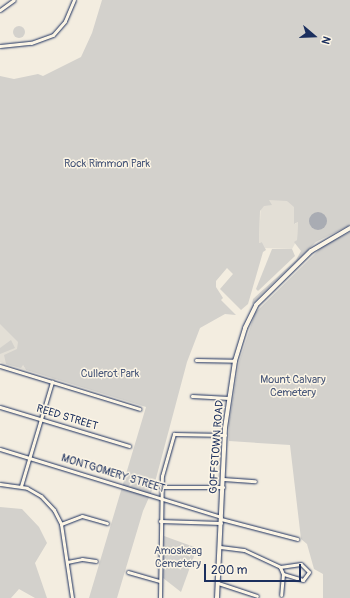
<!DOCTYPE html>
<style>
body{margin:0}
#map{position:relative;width:350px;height:598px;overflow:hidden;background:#f3ede0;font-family:Pangolin,sans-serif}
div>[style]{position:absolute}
.built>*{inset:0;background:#e3dfd6}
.green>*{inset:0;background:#d3d1cc}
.round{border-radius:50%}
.water>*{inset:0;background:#a9acb3}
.roads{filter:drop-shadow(0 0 1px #1b2f5e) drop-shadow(0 0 1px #1b2f5e)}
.minor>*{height:3px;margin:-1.5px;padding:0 1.5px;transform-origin:1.5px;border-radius:1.5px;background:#fcf5e5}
.major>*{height:4px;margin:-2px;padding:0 2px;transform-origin:2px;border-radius:2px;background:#fcf5e5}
span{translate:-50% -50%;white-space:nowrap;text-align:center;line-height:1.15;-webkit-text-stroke:3px #fcf5e5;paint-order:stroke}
.park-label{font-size:11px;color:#49587a}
.street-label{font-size:11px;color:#1b2f5e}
.north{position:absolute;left:294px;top:16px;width:40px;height:40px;-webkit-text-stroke:3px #fcf5e5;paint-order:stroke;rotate:109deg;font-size:11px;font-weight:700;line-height:16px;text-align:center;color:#1b2f5e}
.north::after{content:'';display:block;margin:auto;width:14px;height:18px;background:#1b2f5e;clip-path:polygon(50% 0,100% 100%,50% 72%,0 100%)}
.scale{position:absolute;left:204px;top:564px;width:97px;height:18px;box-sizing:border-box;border:2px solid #1b2f5e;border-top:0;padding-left:5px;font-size:12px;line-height:14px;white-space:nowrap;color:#1b2f5e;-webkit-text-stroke:3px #fcf5e5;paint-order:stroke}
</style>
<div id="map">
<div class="built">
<i style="clip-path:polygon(298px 199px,295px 224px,298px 222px,297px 240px,292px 249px,265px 248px,262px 242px,259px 243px,261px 200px)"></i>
<i style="clip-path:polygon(0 311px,28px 334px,23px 365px,26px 370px,0 362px)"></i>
</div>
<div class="green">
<i style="clip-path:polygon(102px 0,350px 0,350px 225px,316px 242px,252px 304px,253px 299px,296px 260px,301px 251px,294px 242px,297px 240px,298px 222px,294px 224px,294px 207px,287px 201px,269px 200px,272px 205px,264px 206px,260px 211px,259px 243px,262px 242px,266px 250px,263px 252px,248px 304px,241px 310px,220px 289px,233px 274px,227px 268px,216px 281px,216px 287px,223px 298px,221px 300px,236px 315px,225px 314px,200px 328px,187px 362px,154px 486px,143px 511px,117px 598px,89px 598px,146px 407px,26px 370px,23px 365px,21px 368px,6px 364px,4px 355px,17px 349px,18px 342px,0 324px,0 76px,14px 79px,38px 74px,43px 76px,81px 57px,92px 33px)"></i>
<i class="round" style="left:13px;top:26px;width:12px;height:12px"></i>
<i style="clip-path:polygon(350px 232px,350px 598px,323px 598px,323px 574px,314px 569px,307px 544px,301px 539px,290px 445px,229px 441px,229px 423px,239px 362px,255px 313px,323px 246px)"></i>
<i style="clip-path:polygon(272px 249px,292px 249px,295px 256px,258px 291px,256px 289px)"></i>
<i style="clip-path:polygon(11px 340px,15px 348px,0 354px,0 348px)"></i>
<i style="clip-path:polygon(0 507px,22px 509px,39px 527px,47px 543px,35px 563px,47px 598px,35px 598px,19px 589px,11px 598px,0 598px)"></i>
<i style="clip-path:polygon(164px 536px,197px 548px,181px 592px,163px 578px)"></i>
</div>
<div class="water">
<i class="round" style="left:309px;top:212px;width:18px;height:18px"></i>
</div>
<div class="roads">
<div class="minor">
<i style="left:0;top:10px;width:17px;rotate:-36deg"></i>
<i style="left:0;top:46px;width:31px;rotate:-6deg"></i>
<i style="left:31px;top:43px;width:23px;rotate:-20deg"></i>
<i style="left:53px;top:35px;width:18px;rotate:-49deg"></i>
<i style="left:65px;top:21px;width:23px;rotate:-67deg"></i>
<i style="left:196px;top:360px;width:39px;rotate:1deg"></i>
<i style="left:0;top:366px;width:146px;rotate:17.1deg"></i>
<i style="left:192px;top:396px;width:37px;rotate:3deg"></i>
<i style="left:0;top:407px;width:135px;rotate:16.8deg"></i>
<i style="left:0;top:449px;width:231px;rotate:17.1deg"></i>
<i style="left:223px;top:479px;width:32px;rotate:4deg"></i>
<i style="left:0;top:484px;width:27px;rotate:8deg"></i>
<i style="left:27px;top:488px;width:16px;rotate:30deg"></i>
<i style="left:41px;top:496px;width:19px;rotate:47deg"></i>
<i style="left:54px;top:510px;width:16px;rotate:63deg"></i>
<i style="left:61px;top:524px;width:75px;rotate:81.5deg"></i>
<i style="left:21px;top:486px;width:109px;rotate:-73.4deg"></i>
<i style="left:161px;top:487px;width:62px"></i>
<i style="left:221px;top:519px;width:79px;rotate:14.7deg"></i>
<i style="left:160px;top:521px;width:61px;rotate:1.9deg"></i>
<i style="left:61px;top:524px;width:22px;rotate:-21deg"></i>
<i style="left:82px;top:516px;width:26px;rotate:16deg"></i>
<i style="left:220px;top:547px;width:24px;rotate:7deg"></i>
<i style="left:244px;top:550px;width:40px;rotate:25deg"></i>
<i style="left:280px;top:567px;width:8px;rotate:67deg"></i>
<i style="left:283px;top:574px;width:21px;rotate:95deg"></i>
<i style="left:67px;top:562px;width:15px;rotate:-11deg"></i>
<i style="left:82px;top:559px;width:14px;rotate:8deg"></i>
<i style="left:280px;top:567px;width:21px;rotate:-8deg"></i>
<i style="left:301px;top:564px;width:11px;rotate:45deg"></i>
<i style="left:309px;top:572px;width:10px;rotate:127deg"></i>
<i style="left:303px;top:580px;width:21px;rotate:-163deg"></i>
<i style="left:128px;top:572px;width:33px;rotate:16deg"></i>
<i style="left:218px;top:583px;width:41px;rotate:18.4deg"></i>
<i style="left:160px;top:598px;width:122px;rotate:-89.1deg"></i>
<i style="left:162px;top:476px;width:44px;rotate:-74.1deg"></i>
<i style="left:174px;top:434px;width:51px;rotate:1.1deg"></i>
</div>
<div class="major">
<i style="left:217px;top:598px;width:170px;rotate:-87.3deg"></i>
<i style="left:225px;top:428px;width:68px;rotate:-81.5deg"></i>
<i style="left:235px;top:361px;width:34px;rotate:-73deg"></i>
<i style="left:245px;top:328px;width:25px;rotate:-64deg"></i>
<i style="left:256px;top:305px;width:77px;rotate:-44.5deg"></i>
<i style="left:311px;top:251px;width:45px;rotate:-30.5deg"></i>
</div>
</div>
<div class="park-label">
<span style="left:107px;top:164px">Rock Rimmon Park</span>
<span style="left:110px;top:374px">Cullerot Park</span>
<span style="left:293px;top:387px">Mount Calvary<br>Cemetery</span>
<span style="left:178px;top:558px">Amoskeag<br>Cemetery</span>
</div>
<div class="street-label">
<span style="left:67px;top:418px;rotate:17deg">REED STREET</span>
<span style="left:217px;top:447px;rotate:-86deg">GOFFSTOWN ROAD</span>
<span style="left:113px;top:474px;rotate:17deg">MONTGOMERY STREET</span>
</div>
<div class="north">N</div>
<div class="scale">200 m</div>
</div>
